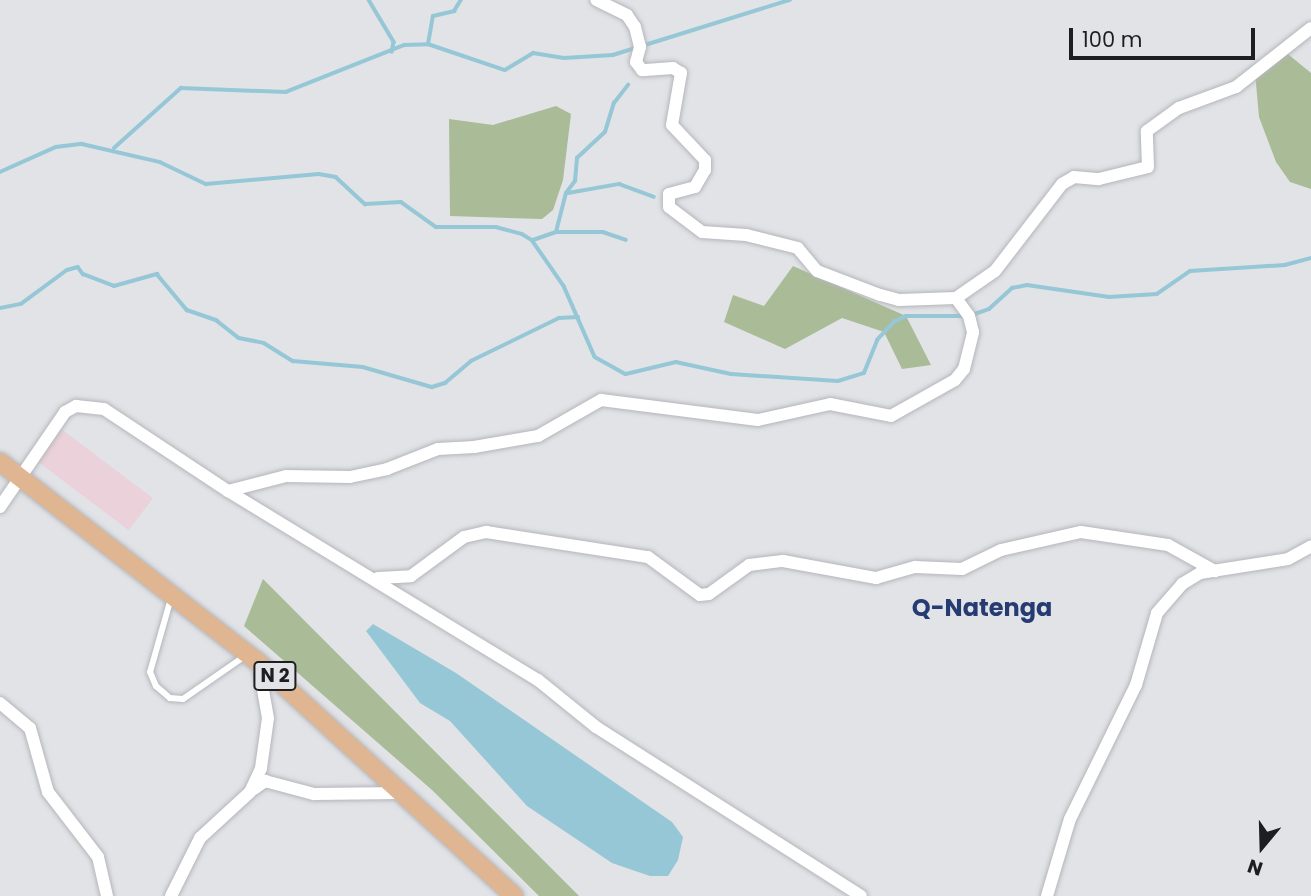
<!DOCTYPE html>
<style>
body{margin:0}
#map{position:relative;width:1311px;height:896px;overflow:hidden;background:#e1e3e7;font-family:Poppins,sans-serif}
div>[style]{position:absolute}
.commercial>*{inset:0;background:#ead1da;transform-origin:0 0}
.green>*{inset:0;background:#aabb97}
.water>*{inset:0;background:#96c7d6}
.stream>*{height:3.5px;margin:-1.75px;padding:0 1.75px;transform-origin:1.75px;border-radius:1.75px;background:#96c7d6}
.roads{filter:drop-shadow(0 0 2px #b4b6ba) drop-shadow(0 0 2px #b4b6ba)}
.service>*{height:6px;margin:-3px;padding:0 3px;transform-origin:3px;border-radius:3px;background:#fff}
.minor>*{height:12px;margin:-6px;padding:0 6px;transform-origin:6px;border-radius:6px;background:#fff}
.primary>*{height:18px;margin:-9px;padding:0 9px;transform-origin:9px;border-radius:9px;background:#e0b591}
span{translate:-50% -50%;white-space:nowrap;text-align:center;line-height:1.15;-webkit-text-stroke:7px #e1e3e7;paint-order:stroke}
.shield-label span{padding:2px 5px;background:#e1e3e7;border:2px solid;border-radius:5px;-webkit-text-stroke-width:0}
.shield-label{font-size:19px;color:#1e1e20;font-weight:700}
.quarter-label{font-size:24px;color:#273b73;font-weight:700}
.north{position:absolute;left:1227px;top:812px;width:70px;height:70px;-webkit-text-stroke:5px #e1e3e7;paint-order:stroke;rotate:199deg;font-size:19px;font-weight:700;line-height:28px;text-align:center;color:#1e1e20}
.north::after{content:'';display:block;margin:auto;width:24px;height:32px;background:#1e1e20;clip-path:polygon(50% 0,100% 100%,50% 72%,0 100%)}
.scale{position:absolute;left:1069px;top:28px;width:186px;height:32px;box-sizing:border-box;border:4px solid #1e1e20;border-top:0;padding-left:9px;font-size:21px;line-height:24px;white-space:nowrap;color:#1e1e20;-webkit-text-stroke:5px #e1e3e7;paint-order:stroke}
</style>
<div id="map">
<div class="commercial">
<i style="left:61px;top:429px;width:115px;height:40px;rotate:37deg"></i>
</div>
<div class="green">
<i style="clip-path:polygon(1283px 50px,1311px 73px,1311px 189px,1290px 182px,1276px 162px,1259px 117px,1255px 72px)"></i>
<i style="clip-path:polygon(556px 106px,571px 114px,563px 180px,553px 210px,542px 219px,450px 216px,449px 119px,493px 125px)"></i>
<i style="clip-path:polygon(793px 266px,906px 316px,931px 365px,902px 369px,884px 332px,842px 318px,785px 349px,724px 322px,733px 295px,764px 306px)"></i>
<i style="clip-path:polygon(263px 579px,579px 896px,539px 896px,432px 790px,244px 626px)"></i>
</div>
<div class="water">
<i style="clip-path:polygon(373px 624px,456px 673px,672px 822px,683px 837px,678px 860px,668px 876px,650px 876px,612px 863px,527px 806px,450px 721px,420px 703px,366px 631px)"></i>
</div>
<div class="stream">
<i style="left:369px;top:0;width:49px;rotate:59.2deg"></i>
<i style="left:394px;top:42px;width:10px;rotate:101deg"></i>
<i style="left:428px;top:44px;width:28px;rotate:-80deg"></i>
<i style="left:433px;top:16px;width:22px;rotate:-13deg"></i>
<i style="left:454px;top:11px;width:13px;rotate:-58deg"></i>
<i style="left:114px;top:148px;width:90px;rotate:-41.8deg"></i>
<i style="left:181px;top:88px;width:105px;rotate:2.2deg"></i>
<i style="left:286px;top:92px;width:127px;rotate:-21.7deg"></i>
<i style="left:404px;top:45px;width:24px;rotate:-2deg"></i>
<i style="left:428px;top:44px;width:81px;rotate:18.7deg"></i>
<i style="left:505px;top:70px;width:33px;rotate:-31deg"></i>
<i style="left:533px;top:53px;width:31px;rotate:9deg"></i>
<i style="left:564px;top:58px;width:49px;rotate:-3.5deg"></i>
<i style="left:613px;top:55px;width:185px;rotate:-17.3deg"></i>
<i style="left:0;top:172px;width:61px;rotate:-24.1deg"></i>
<i style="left:56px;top:147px;width:26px;rotate:-7deg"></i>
<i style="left:82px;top:144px;width:80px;rotate:13deg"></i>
<i style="left:160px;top:162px;width:51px;rotate:25.6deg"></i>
<i style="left:206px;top:184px;width:113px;rotate:-5.1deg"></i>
<i style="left:319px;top:174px;width:17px;rotate:10deg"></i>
<i style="left:336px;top:177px;width:40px;rotate:43deg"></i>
<i style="left:365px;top:204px;width:36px;rotate:-3deg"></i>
<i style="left:401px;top:202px;width:43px;rotate:35.5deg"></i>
<i style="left:436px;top:227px;width:60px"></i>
<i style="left:496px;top:227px;width:27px;rotate:15deg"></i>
<i style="left:522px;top:234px;width:12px;rotate:31deg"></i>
<i style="left:532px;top:240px;width:56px;rotate:55.2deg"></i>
<i style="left:564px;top:286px;width:77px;rotate:66.4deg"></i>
<i style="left:595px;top:357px;width:35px;rotate:29deg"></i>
<i style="left:626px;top:374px;width:51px;rotate:-13.5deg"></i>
<i style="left:676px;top:362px;width:56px;rotate:12.3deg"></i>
<i style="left:731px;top:374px;width:107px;rotate:3.7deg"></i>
<i style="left:838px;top:381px;width:27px;rotate:-17deg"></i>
<i style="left:864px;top:373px;width:35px;rotate:-68deg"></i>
<i style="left:877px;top:340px;width:25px;rotate:-47deg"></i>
<i style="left:894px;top:322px;width:13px;rotate:-27deg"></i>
<i style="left:906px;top:316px;width:58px"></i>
<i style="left:568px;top:193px;width:52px;rotate:-10deg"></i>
<i style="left:619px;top:184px;width:37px;rotate:20deg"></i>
<i style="left:556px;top:232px;width:47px"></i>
<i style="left:603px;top:232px;width:24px;rotate:19deg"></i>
<i style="left:533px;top:240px;width:24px;rotate:-19deg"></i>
<i style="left:556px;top:232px;width:40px;rotate:-75.6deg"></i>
<i style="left:566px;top:193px;width:15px;rotate:-53deg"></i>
<i style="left:575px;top:181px;width:23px;rotate:-85deg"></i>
<i style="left:577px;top:158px;width:38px;rotate:-43deg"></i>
<i style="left:605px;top:132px;width:30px;rotate:-73deg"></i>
<i style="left:614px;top:103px;width:23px;rotate:-52deg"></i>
<i style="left:0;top:308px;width:21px;rotate:-11deg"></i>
<i style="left:21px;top:304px;width:57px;rotate:-36.5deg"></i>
<i style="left:67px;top:270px;width:11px;rotate:-15deg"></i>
<i style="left:78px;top:267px;width:9px;rotate:54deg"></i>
<i style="left:83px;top:274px;width:33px;rotate:21deg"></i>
<i style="left:114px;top:286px;width:45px;rotate:-15.6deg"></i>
<i style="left:157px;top:274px;width:47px;rotate:50.2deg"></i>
<i style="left:187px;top:310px;width:31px;rotate:19deg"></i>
<i style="left:216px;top:320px;width:29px;rotate:38deg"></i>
<i style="left:239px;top:338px;width:25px;rotate:11deg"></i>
<i style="left:264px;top:343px;width:34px;rotate:32deg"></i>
<i style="left:293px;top:361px;width:70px;rotate:4.9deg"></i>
<i style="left:363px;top:367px;width:72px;rotate:16.2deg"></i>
<i style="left:432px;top:387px;width:14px;rotate:-17deg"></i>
<i style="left:445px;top:383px;width:34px;rotate:-40deg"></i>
<i style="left:471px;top:361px;width:98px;rotate:-26deg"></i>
<i style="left:559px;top:318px;width:19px;rotate:-3deg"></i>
<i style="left:972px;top:315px;width:18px;rotate:-19deg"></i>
<i style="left:989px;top:309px;width:31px;rotate:-42deg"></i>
<i style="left:1012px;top:288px;width:15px;rotate:-11deg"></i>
<i style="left:1027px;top:285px;width:83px;rotate:8.3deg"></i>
<i style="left:1109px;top:297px;width:48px;rotate:-3.6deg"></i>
<i style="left:1157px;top:294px;width:40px;rotate:-34.9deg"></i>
<i style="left:1190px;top:271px;width:95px;rotate:-3.6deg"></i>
<i style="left:1285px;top:265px;width:27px;rotate:-15deg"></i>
</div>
<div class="roads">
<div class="service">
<i style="left:171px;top:598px;width:77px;rotate:105.8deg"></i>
<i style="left:150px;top:672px;width:15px;rotate:67deg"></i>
<i style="left:156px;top:686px;width:18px;rotate:41deg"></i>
<i style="left:170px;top:698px;width:13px;rotate:4deg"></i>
<i style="left:183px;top:699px;width:75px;rotate:-34.7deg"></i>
</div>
<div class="minor">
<i style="left:956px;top:298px;width:47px;rotate:-34.7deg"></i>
<i style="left:995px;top:271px;width:110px;rotate:-52.4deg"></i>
<i style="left:1062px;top:184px;width:14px;rotate:-30deg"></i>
<i style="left:1074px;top:177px;width:25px;rotate:5deg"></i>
<i style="left:1099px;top:179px;width:50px;rotate:-13.8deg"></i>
<i style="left:1148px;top:167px;width:36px;rotate:-92deg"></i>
<i style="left:1147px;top:131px;width:39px;rotate:-36deg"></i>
<i style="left:1179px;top:108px;width:61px;rotate:-20.2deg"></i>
<i style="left:1236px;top:87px;width:95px;rotate:-38.2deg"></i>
<i style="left:228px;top:491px;width:60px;rotate:-14.5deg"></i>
<i style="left:286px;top:476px;width:64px;rotate:0.9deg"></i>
<i style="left:350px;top:477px;width:38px;rotate:-12deg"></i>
<i style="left:387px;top:469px;width:55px;rotate:-21.4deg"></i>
<i style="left:438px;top:449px;width:36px;rotate:-3deg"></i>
<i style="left:474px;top:447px;width:65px;rotate:-9.8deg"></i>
<i style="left:538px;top:436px;width:73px;rotate:-29.7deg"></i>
<i style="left:601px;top:400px;width:158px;rotate:7.3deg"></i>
<i style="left:758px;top:420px;width:74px;rotate:-12.5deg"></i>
<i style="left:830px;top:404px;width:62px;rotate:11.1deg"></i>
<i style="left:891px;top:416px;width:73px;rotate:-29.4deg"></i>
<i style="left:955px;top:380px;width:14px;rotate:-51deg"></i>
<i style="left:964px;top:369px;width:38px;rotate:-76deg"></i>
<i style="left:973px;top:332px;width:16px;rotate:-104deg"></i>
<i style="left:969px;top:316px;width:22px;rotate:-126deg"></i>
<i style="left:956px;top:298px;width:57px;rotate:178deg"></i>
<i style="left:899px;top:300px;width:20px;rotate:-165deg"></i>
<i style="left:880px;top:295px;width:67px;rotate:-159.1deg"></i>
<i style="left:817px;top:271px;width:30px;rotate:-130deg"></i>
<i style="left:798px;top:248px;width:54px;rotate:-166deg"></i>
<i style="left:746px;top:235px;width:44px;rotate:-176.1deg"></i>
<i style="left:702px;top:232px;width:41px;rotate:-142.9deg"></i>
<i style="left:669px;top:207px;width:13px;rotate:-90deg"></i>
<i style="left:669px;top:194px;width:27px;rotate:-15deg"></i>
<i style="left:695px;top:187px;width:20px;rotate:-60deg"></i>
<i style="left:705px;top:170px;width:10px;rotate:-90deg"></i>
<i style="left:705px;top:160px;width:48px;rotate:-133.3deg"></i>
<i style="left:672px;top:125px;width:53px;rotate:-80.2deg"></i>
<i style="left:681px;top:73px;width:9px;rotate:-148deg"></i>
<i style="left:673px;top:68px;width:31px;rotate:176deg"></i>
<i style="left:642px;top:70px;width:10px;rotate:-127deg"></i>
<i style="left:636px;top:62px;width:16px;rotate:-75deg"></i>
<i style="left:640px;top:47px;width:21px;rotate:-104deg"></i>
<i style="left:635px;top:27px;width:14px;rotate:-124deg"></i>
<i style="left:627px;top:15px;width:34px;rotate:-154deg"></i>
<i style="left:0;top:507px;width:115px;rotate:-55.6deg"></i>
<i style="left:65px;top:412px;width:13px;rotate:-29deg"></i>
<i style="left:76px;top:406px;width:28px;rotate:6deg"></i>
<i style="left:104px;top:409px;width:149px;rotate:33.5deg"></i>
<i style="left:228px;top:491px;width:363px;rotate:31.4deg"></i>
<i style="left:538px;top:680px;width:75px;rotate:39deg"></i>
<i style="left:596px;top:727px;width:314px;rotate:32.5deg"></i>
<i style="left:378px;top:578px;width:33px;rotate:-3deg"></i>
<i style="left:411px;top:576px;width:66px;rotate:-36.3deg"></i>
<i style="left:464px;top:537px;width:23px;rotate:-13deg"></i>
<i style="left:486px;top:532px;width:164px;rotate:8.8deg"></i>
<i style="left:648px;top:557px;width:64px;rotate:36.2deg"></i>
<i style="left:700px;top:595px;width:9px;rotate:-6deg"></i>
<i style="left:709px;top:594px;width:49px;rotate:-35.9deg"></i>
<i style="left:749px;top:565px;width:34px;rotate:-7deg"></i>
<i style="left:783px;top:561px;width:95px;rotate:10.4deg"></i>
<i style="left:876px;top:578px;width:41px;rotate:-15.8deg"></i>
<i style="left:915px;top:567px;width:47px;rotate:2.4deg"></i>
<i style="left:962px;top:569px;width:43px;rotate:-26deg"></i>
<i style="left:1001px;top:550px;width:82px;rotate:-12.7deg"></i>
<i style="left:1081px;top:532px;width:88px;rotate:8.5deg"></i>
<i style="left:1168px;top:545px;width:54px;rotate:29deg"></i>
<i style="left:0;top:703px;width:39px;rotate:40deg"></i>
<i style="left:30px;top:728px;width:66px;rotate:74.3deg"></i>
<i style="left:48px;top:792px;width:82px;rotate:52.4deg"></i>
<i style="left:98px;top:857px;width:40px;rotate:77deg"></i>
<i style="left:254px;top:789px;width:14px;rotate:-36deg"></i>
<i style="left:265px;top:781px;width:51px;rotate:14.9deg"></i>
<i style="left:314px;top:794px;width:88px;rotate:-0.7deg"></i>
<i style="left:171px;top:896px;width:65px;rotate:-63.4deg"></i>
<i style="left:200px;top:838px;width:68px;rotate:-42.6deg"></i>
<i style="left:250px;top:792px;width:26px;rotate:-65deg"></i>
<i style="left:261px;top:768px;width:50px;rotate:-82deg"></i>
<i style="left:268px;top:718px;width:57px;rotate:-100.1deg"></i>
<i style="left:1047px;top:896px;width:80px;rotate:-73.4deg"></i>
<i style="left:1070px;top:819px;width:149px;rotate:-63.8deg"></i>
<i style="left:1136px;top:685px;width:75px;rotate:-73.7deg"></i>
<i style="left:1157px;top:613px;width:38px;rotate:-49deg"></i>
<i style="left:1182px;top:584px;width:21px;rotate:-31deg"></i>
<i style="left:1200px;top:573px;width:89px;rotate:-9deg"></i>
<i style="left:1288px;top:559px;width:26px;rotate:-29deg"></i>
</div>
<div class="primary">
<i style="left:0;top:462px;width:326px;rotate:37.8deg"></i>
<i style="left:258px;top:662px;width:347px;rotate:42.4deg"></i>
</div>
</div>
<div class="shield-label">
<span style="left:275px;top:676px">N 2</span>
</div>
<div class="quarter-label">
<span style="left:982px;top:608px">Q-Natenga</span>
</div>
<div class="north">N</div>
<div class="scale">100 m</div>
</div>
